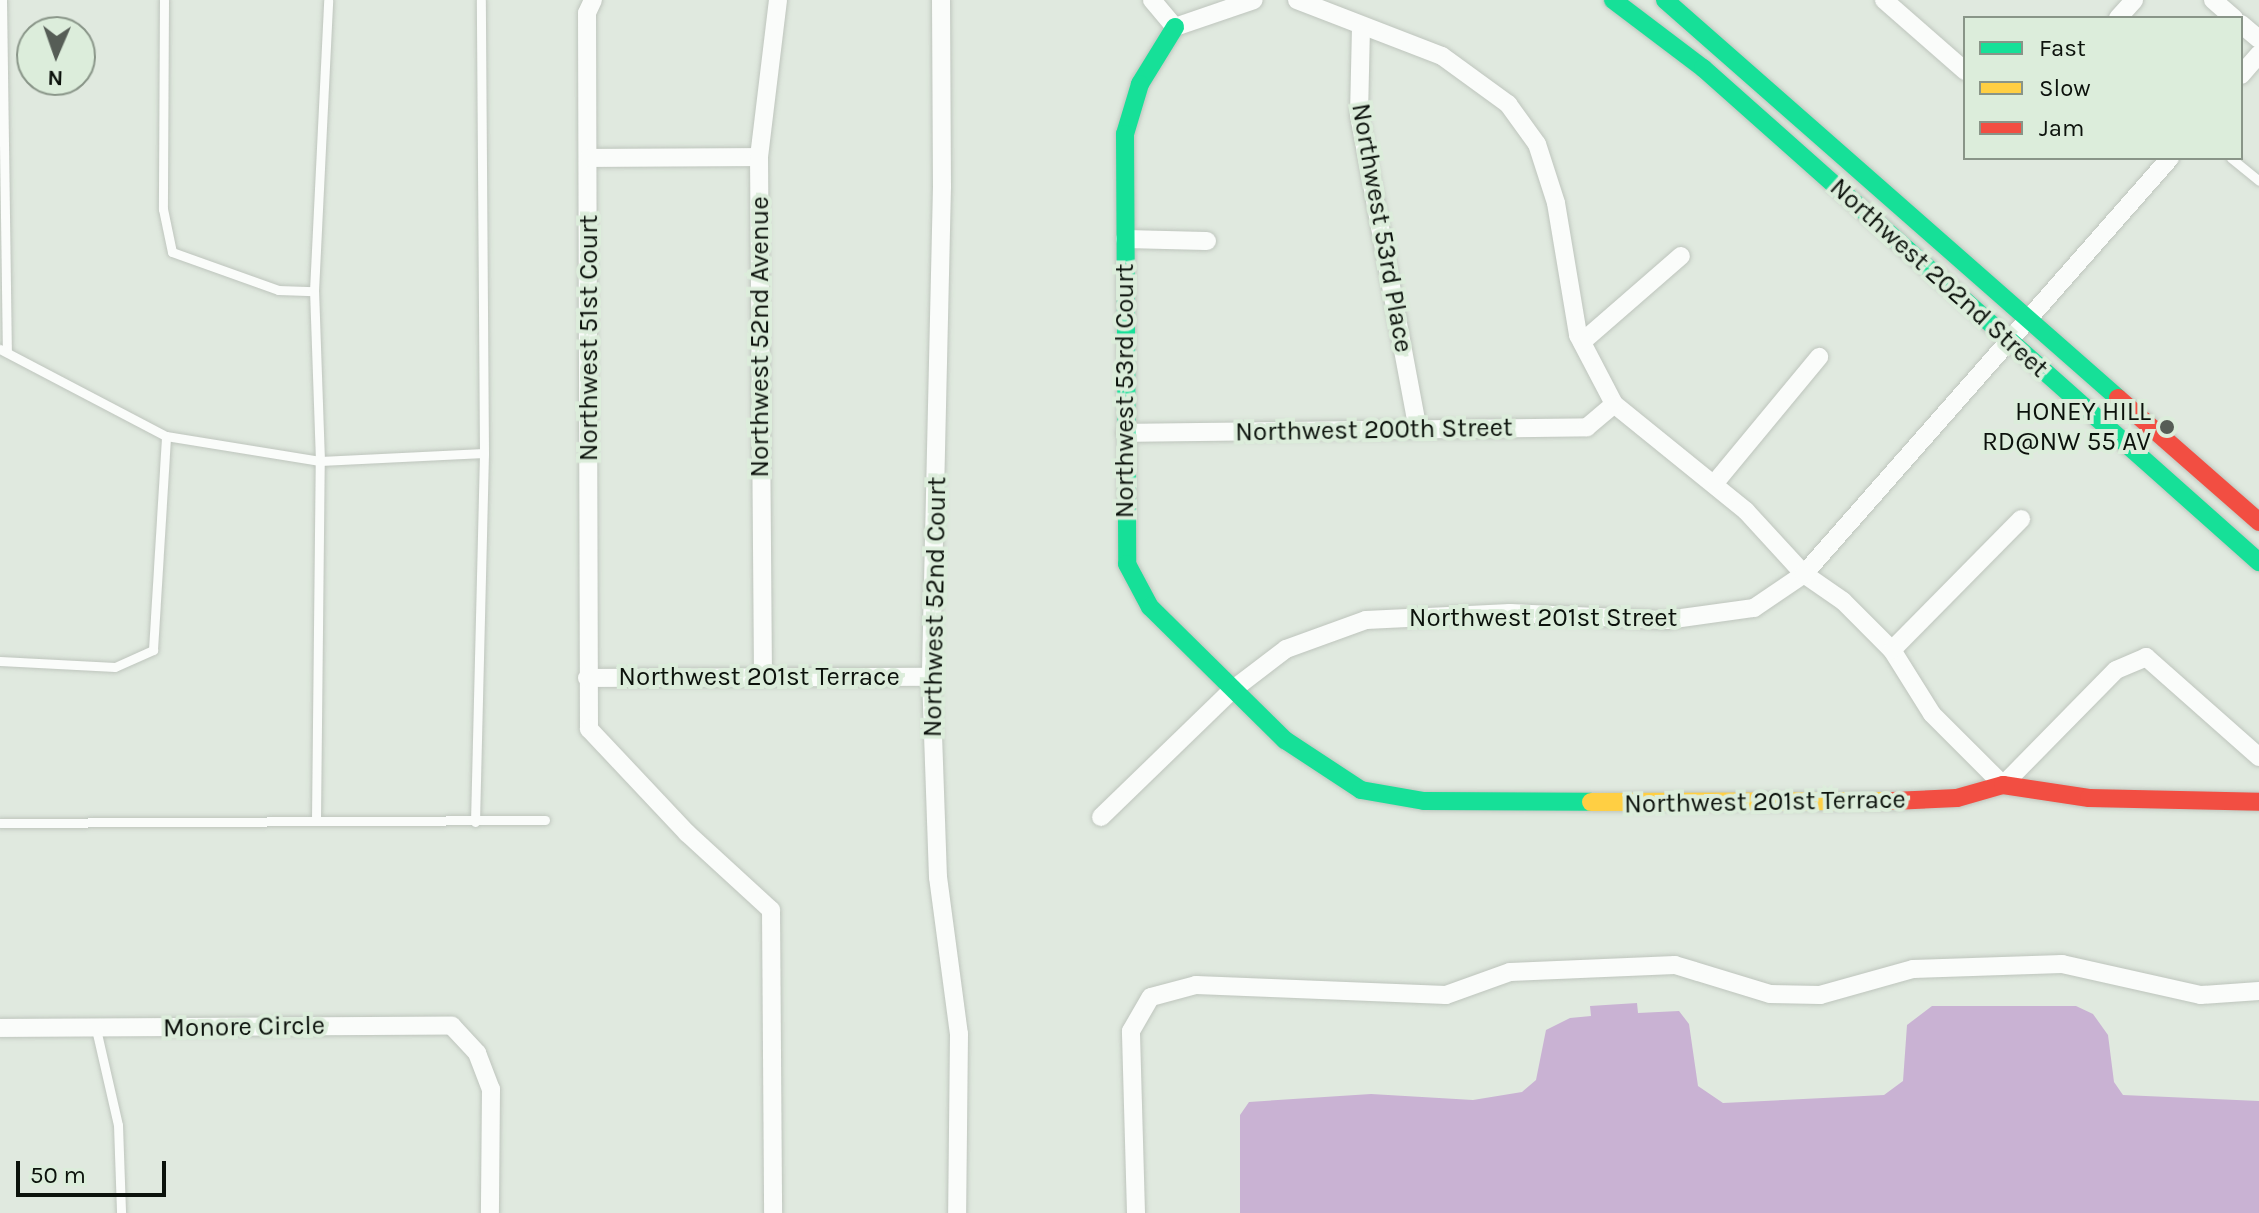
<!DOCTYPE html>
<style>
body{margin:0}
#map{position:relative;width:2259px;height:1213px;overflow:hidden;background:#e0e9df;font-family:Karla,sans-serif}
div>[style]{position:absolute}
.water>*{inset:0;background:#c9b2d3}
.roads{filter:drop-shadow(0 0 2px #bec5bd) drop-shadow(0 0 2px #bec5bd)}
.lane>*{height:9px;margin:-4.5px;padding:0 4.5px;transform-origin:4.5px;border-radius:4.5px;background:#fafcfa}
.street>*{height:18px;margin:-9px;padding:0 9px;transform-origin:9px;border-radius:9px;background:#fafcfa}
.fast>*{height:18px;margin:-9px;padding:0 9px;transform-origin:9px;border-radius:9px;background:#16e098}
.slow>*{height:18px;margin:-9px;padding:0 9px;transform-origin:9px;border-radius:9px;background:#ffcf43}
.jam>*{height:18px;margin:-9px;padding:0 9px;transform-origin:9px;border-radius:9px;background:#f24e42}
.dots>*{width:22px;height:22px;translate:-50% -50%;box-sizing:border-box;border:4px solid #dceddb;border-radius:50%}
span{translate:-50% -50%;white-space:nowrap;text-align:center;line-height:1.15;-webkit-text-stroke:8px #dceddb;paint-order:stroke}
.street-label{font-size:26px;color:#0c120c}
.poi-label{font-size:26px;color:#0c120c}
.right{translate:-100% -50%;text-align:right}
.legend{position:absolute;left:1963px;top:16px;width:280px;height:144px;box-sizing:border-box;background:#dceddb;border:2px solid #899588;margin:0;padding:10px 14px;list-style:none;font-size:24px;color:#0c120c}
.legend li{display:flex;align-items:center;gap:16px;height:40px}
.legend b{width:40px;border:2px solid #899588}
.north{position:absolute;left:16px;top:16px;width:80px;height:80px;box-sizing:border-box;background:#dceddb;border:2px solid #899588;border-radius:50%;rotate:182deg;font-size:22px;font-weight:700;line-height:32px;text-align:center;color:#0c120c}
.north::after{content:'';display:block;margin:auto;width:28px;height:36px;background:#565d56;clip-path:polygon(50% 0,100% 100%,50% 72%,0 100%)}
.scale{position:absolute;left:16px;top:1161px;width:150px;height:36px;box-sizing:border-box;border:4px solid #0c120c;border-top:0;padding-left:10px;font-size:24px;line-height:28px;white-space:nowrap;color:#0c120c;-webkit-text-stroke:6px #dceddb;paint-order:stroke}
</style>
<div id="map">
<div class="water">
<i style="clip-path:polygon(1637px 1003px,1638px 1013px,1679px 1011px,1689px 1024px,1698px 1086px,1723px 1103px,1884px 1095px,1903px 1081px,1907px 1025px,1932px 1006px,2076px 1006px,2093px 1014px,2108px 1035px,2114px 1082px,2123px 1095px,2259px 1101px,2259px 1213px,1240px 1213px,1240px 1115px,1249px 1102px,1371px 1094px,1473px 1100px,1522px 1092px,1536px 1080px,1546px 1030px,1570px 1018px,1591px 1016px,1590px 1006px)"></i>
</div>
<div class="roads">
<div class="lane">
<i style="left:2px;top:0;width:350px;rotate:89.2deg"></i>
<i style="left:164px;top:0;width:209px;rotate:90.3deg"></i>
<i style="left:163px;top:209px;width:44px;rotate:78.2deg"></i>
<i style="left:172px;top:252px;width:113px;rotate:19.7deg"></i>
<i style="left:278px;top:290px;width:36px;rotate:2deg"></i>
<i style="left:2231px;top:158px;width:36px;rotate:39deg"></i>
<i style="left:0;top:349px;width:187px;rotate:27.7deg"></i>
<i style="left:166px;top:436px;width:156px;rotate:9.2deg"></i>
<i style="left:320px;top:461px;width:164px;rotate:-2.8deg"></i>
<i style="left:0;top:661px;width:115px;rotate:3deg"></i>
<i style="left:115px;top:667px;width:42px;rotate:-24.1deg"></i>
<i style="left:153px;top:650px;width:214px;rotate:-86.5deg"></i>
<i style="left:316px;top:820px;width:359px;rotate:-89.4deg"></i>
<i style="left:320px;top:461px;width:170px;rotate:-92deg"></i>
<i style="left:314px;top:291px;width:291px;rotate:-87.2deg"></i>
<i style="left:475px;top:822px;width:369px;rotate:-88.6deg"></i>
<i style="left:484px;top:453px;width:453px;rotate:-90.4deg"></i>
<i style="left:0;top:823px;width:545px;rotate:-0.32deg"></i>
<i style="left:96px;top:1029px;width:98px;rotate:77.1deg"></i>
<i style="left:118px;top:1125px;width:88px;rotate:88deg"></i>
</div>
<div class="street">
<i style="left:593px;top:0;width:14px;rotate:115deg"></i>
<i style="left:587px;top:13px;width:716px;rotate:89.84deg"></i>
<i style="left:589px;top:729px;width:143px;rotate:46.7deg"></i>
<i style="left:687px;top:833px;width:114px;rotate:42.5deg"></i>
<i style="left:771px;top:910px;width:303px;rotate:89.6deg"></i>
<i style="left:941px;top:0;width:186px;rotate:89.7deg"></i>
<i style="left:942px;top:186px;width:491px;rotate:91.3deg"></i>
<i style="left:931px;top:677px;width:200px;rotate:88deg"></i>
<i style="left:938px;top:877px;width:158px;rotate:82.4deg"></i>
<i style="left:959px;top:1034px;width:179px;rotate:90.6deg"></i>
<i style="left:1152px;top:0;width:35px;rotate:50deg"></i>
<i style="left:1175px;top:27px;width:83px;rotate:-18.9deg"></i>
<i style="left:1297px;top:0;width:155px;rotate:21.1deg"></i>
<i style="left:1442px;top:56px;width:82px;rotate:36deg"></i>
<i style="left:1508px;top:104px;width:49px;rotate:54.1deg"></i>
<i style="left:1537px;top:144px;width:62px;rotate:72.1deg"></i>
<i style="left:1556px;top:203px;width:134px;rotate:80.5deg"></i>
<i style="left:1578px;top:335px;width:78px;rotate:62.4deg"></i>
<i style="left:1614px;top:404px;width:170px;rotate:39deg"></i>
<i style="left:1746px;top:511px;width:86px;rotate:47.4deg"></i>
<i style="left:1804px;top:574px;width:47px;rotate:34.7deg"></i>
<i style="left:1843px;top:601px;width:69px;rotate:45deg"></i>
<i style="left:1892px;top:650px;width:75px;rotate:58deg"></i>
<i style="left:1932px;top:714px;width:100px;rotate:45deg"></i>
<i style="left:2003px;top:785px;width:161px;rotate:-45.5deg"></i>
<i style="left:2116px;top:670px;width:33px;rotate:-23deg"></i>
<i style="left:2146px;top:657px;width:151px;rotate:41.5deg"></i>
<i style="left:1884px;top:0;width:108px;rotate:41.2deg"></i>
<i style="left:2213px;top:0;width:28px;rotate:41deg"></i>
<i style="left:2118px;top:18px;width:24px;rotate:-48deg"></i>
<i style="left:2241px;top:24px;width:23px;rotate:40deg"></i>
<i style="left:1361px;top:27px;width:88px;rotate:91.3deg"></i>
<i style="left:1359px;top:115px;width:319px;rotate:79.4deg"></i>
<i style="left:2241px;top:75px;width:28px;rotate:-49deg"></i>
<i style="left:589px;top:158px;width:170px;rotate:-0.3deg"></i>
<i style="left:1125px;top:239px;width:82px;rotate:1.4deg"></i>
<i style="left:1582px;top:342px;width:131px;rotate:-41deg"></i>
<i style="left:1125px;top:433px;width:462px;rotate:-0.7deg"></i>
<i style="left:1587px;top:427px;width:35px;rotate:-40deg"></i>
<i style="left:1714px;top:484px;width:165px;rotate:-50.4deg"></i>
<i style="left:1892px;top:650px;width:184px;rotate:-45.4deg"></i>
<i style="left:763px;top:677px;width:520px;rotate:-90.44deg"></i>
<i style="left:759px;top:157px;width:158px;rotate:-83.1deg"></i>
<i style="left:587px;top:678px;width:344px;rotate:-0.2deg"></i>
<i style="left:1101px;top:817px;width:181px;rotate:-44.1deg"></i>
<i style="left:1231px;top:691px;width:69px;rotate:-37.4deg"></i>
<i style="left:1286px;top:649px;width:85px;rotate:-19.9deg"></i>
<i style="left:1366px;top:620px;width:144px;rotate:-2.8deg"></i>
<i style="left:1510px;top:613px;width:157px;rotate:2.6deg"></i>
<i style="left:1667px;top:620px;width:88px;rotate:-7.9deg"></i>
<i style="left:1754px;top:608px;width:60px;rotate:-34.2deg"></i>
<i style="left:1804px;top:574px;width:554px;rotate:-48.66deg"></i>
<i style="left:0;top:1028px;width:452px;rotate:-0.3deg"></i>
<i style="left:452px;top:1026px;width:37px;rotate:47deg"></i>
<i style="left:477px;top:1053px;width:39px;rotate:69deg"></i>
<i style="left:491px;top:1089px;width:124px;rotate:90.5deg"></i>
<i style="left:1136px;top:1213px;width:182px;rotate:-91.6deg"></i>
<i style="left:1131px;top:1031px;width:39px;rotate:-60deg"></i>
<i style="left:1151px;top:997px;width:47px;rotate:-14.9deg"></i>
<i style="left:1196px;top:985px;width:250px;rotate:2.3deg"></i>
<i style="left:1446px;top:995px;width:68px;rotate:-19.8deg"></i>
<i style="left:1510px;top:972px;width:165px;rotate:-2.4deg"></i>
<i style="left:1675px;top:965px;width:99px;rotate:17deg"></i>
<i style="left:1770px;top:994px;width:50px;rotate:1.1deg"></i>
<i style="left:1820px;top:995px;width:97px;rotate:-15.6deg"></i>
<i style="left:1913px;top:969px;width:149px;rotate:-1.9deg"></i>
<i style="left:2062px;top:964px;width:142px;rotate:12.6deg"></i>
<i style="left:2201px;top:995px;width:58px;rotate:-3.9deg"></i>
</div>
<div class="fast">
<i style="left:1613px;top:0;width:113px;rotate:37.1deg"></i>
<i style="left:1703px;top:68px;width:744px;rotate:41.62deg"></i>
<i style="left:1665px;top:0;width:603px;rotate:41.3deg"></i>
<i style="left:1175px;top:27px;width:67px;rotate:121.6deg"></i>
<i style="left:1140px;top:84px;width:52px;rotate:106.7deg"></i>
<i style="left:1125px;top:134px;width:430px;rotate:89.7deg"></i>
<i style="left:1127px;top:564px;width:49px;rotate:61.9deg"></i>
<i style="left:1150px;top:607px;width:190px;rotate:44.6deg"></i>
<i style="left:1285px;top:740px;width:91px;rotate:33.3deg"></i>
<i style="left:1361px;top:790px;width:64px;rotate:9.9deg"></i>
<i style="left:1424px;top:801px;width:167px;rotate:0.3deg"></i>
</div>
<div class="slow">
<i style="left:1591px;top:802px;width:301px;rotate:-0.2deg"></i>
</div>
<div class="jam">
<i style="left:2118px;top:398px;width:188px;rotate:41.3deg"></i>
<i style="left:1892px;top:801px;width:65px;rotate:-2.6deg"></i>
<i style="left:1957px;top:798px;width:48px;rotate:-15.8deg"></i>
<i style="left:2003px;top:785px;width:87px;rotate:8.6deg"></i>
<i style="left:2089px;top:798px;width:170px;rotate:1.3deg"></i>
</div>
</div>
<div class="dots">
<i style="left:2167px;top:427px;background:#565d56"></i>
</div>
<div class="street-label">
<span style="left:1382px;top:228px;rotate:80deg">Northwest 53rd Place</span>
<span style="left:1939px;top:278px;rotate:42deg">Northwest 202nd Street</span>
<span style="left:760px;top:337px;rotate:-90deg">Northwest 52nd Avenue</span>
<span style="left:589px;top:338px;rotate:-90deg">Northwest 51st Court</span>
<span style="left:1125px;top:391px;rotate:-90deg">Northwest 53rd Court</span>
<span style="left:1374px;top:430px;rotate:-1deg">Northwest 200th Street</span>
<span style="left:935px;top:607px;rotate:-89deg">Northwest 52nd Court</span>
<span style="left:1543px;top:618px">Northwest 201st Street</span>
<span style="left:759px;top:677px">Northwest 201st Terrace</span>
<span style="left:1765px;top:802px;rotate:-1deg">Northwest 201st Terrace</span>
<span style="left:244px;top:1027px;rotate:-1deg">Monore Circle</span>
</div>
<div class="poi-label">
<span class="right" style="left:2151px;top:427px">HONEY HILL<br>RD@NW 55 AV</span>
</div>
<ul class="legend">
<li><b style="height:10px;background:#16e098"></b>Fast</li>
<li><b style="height:10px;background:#ffcf43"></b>Slow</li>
<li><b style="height:10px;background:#f24e42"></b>Jam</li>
</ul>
<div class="north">N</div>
<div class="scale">50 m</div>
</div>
